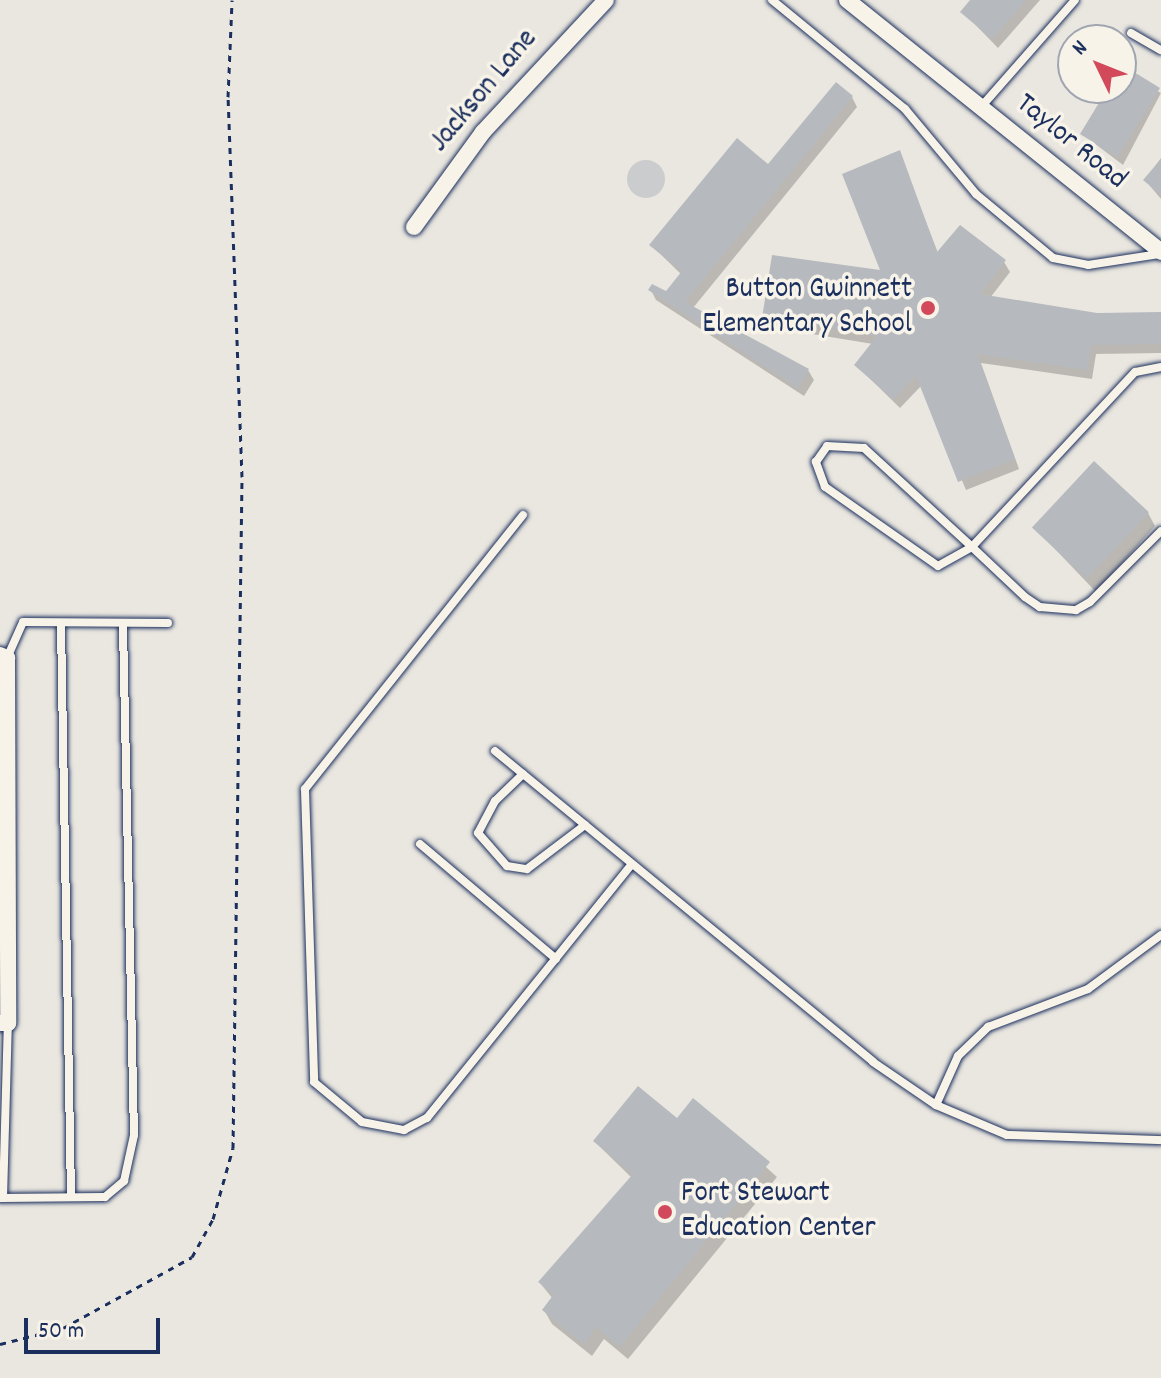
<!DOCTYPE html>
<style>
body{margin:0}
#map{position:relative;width:1161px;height:1378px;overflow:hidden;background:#eae7e0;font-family:Dekko,sans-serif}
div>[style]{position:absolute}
.green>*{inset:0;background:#cbcccd}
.round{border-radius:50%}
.shadow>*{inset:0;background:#0003}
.building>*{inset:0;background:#b6babf;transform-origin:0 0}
.path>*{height:3px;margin-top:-1.5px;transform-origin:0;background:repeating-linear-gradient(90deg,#1b2f5e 0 6px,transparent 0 12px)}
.roads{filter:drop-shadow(0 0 2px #1b2f5e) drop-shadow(0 0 2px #1b2f5e)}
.service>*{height:8px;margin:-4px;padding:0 4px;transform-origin:4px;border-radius:4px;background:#f7f3e8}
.minor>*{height:16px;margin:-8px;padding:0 8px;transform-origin:8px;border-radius:8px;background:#f7f3e8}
.dots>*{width:22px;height:22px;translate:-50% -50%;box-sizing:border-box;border:4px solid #f7f3e8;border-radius:50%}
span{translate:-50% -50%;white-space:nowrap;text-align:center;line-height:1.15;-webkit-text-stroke:7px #f7f3e8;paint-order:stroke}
.street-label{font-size:30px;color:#1b2f5e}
.poi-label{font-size:30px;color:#1b2f5e}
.right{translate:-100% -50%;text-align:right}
.left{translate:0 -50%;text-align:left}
.north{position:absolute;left:1057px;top:24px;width:80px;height:80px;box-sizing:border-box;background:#f7f3e8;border:2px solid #9fa5b1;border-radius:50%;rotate:313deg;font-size:22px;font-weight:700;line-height:32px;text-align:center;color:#1b2f5e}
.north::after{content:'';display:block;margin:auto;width:28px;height:36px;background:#d1495b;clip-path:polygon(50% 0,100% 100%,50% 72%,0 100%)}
.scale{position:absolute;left:24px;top:1318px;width:136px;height:36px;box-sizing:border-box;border:4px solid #1b2f5e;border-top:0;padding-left:10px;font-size:24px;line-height:28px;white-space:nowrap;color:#1b2f5e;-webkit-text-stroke:6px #f7f3e8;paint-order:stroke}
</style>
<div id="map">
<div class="green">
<i class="round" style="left:627px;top:160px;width:38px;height:38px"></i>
</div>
<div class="shadow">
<i style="clip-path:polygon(973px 0,1040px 0,998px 48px,963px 12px)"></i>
<i style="clip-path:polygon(1121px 71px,1161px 93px,1123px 165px,1082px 134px,1110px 88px,1121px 88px)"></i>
<i style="clip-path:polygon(852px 97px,857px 107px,693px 308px,808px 370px,814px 380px,804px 396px,656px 300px,651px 290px,667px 294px,682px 275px,651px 245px,769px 167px)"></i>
<i style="clip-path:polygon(899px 152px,938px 253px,1004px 262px,1010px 272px,990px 298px,1097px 315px,1161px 314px,1161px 353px,1096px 354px,1092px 379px,981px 363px,1019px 469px,966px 490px,922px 385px,900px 408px,856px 365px,873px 344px,769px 327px,764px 317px,883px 273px)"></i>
<i style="clip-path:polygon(1161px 158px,1161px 199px,1145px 180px)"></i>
<i style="clip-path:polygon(1148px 513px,1155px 526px,1096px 592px,1036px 529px)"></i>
<i style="clip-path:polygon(693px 1101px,777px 1177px,628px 1359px,604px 1339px,592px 1356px,552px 1324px,544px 1310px,553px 1299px,540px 1283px,632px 1178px,595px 1142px,678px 1121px)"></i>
</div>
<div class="building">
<i style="clip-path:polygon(970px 0,1026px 0,992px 39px,960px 12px)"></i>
<i style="clip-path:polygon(1121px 64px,1160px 88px,1117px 157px,1080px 134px,1108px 88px,1121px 88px)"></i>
<i style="clip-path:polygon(836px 82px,853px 96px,685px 302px,809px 369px,798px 388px,648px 290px,652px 284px,666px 291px,682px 271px,649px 245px,737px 138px,768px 164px)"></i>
<i style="clip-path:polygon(900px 150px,937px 252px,960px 225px,1006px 260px,980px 294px,1097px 313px,1161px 312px,1161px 344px,1091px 345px,1087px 370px,977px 354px,1015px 459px,958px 482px,916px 376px,893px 399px,854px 365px,877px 336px,762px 318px,772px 255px,880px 270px,842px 174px)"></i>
<i style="clip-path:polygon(1161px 159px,1161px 195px,1143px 180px)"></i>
<i style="left:1094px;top:461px;width:75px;height:91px;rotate:43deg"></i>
<i style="clip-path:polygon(638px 1086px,677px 1118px,693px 1098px,770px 1162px,620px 1347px,596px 1327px,584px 1344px,542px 1310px,554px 1294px,538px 1282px,633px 1174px,593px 1141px)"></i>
</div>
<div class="path">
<i style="left:0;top:1344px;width:65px;rotate:-14.3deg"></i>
<i style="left:63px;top:1328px;width:147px;rotate:-28.8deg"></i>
<i style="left:192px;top:1257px;width:43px;rotate:-61.1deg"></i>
<i style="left:213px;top:1219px;width:74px;rotate:-74.3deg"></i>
<i style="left:233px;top:1148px;width:671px;rotate:-89.23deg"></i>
<i style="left:242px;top:477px;width:380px;rotate:-92.1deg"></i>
<i style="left:228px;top:97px;width:97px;rotate:-87.6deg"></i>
</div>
<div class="roads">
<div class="service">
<i style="left:772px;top:0;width:172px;rotate:39.3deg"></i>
<i style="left:905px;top:109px;width:111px;rotate:50.1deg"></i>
<i style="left:976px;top:194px;width:100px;rotate:39.7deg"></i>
<i style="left:1053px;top:258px;width:36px;rotate:11deg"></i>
<i style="left:1088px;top:265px;width:72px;rotate:-8.8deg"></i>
<i style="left:1131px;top:33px;width:34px;rotate:30deg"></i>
<i style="left:981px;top:107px;width:142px;rotate:-48.7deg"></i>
<i style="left:1161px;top:367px;width:26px;rotate:169deg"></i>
<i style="left:1135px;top:372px;width:239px;rotate:133deg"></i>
<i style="left:972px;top:547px;width:39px;rotate:151deg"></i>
<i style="left:938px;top:566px;width:138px;rotate:-145deg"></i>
<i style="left:825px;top:487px;width:27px;rotate:-110deg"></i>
<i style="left:816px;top:462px;width:19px;rotate:-55deg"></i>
<i style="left:827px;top:446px;width:37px;rotate:3deg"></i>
<i style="left:864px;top:448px;width:147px;rotate:42.5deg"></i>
<i style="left:972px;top:547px;width:73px;rotate:43.3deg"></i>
<i style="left:1025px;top:597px;width:18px;rotate:34deg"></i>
<i style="left:1040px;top:607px;width:36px;rotate:5deg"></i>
<i style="left:1076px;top:610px;width:16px;rotate:-30deg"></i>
<i style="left:1090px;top:602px;width:100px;rotate:-45deg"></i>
<i style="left:523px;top:515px;width:350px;rotate:128.5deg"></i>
<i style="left:305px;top:789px;width:293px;rotate:88.2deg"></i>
<i style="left:314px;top:1082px;width:62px;rotate:39.8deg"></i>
<i style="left:362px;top:1122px;width:43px;rotate:10.8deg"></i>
<i style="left:404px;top:1130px;width:26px;rotate:-28deg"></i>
<i style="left:427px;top:1118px;width:326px;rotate:-51.1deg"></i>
<i style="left:61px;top:624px;width:573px;rotate:89deg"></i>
<i style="left:7px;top:658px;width:39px;rotate:-66deg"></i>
<i style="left:23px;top:622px;width:145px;rotate:0.4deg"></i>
<i style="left:495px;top:751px;width:489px;rotate:39.4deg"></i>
<i style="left:873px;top:1062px;width:76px;rotate:34.3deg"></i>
<i style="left:936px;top:1105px;width:77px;rotate:22.9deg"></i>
<i style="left:1007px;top:1135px;width:154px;rotate:1.9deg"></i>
<i style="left:523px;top:774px;width:39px;rotate:136deg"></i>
<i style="left:495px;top:801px;width:36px;rotate:118deg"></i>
<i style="left:478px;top:833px;width:44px;rotate:48.7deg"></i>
<i style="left:507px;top:866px;width:20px;rotate:9deg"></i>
<i style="left:527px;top:869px;width:73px;rotate:-37.2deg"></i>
<i style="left:420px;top:844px;width:178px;rotate:40.2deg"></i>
<i style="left:936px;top:1105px;width:54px;rotate:-65.8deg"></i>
<i style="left:958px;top:1056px;width:42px;rotate:-44deg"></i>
<i style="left:988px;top:1027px;width:107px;rotate:-20.8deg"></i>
<i style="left:1088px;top:989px;width:91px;rotate:-36.5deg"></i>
<i style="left:0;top:1198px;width:105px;rotate:-0.5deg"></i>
<i style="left:105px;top:1197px;width:25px;rotate:-40deg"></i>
<i style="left:124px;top:1181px;width:47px;rotate:-77.7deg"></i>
<i style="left:134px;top:1135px;width:509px;rotate:-91.24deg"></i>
<i style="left:3px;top:1198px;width:175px;rotate:-88.4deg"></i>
</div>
<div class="minor">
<i style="left:847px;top:0;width:403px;rotate:38.7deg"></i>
<i style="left:414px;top:227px;width:117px;rotate:-54deg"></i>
<i style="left:483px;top:132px;width:180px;rotate:-47deg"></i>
<i style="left:0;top:655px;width:8px;rotate:23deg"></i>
<i style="left:7px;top:658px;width:365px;rotate:89.8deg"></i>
<i style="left:8px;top:1023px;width:8px;rotate:180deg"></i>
</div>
</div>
<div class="dots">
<i style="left:928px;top:308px;background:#d1495b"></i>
<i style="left:665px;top:1212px;background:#d1495b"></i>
</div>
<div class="street-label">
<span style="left:485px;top:92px;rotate:-50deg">Jackson Lane</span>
<span style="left:1070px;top:143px;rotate:39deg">Taylor Road</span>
</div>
<div class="poi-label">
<span class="right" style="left:912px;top:308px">Button Gwinnett<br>Elementary School</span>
<span class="left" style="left:681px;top:1212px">Fort Stewart<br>Education Center</span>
</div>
<div class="north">N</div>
<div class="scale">50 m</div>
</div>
